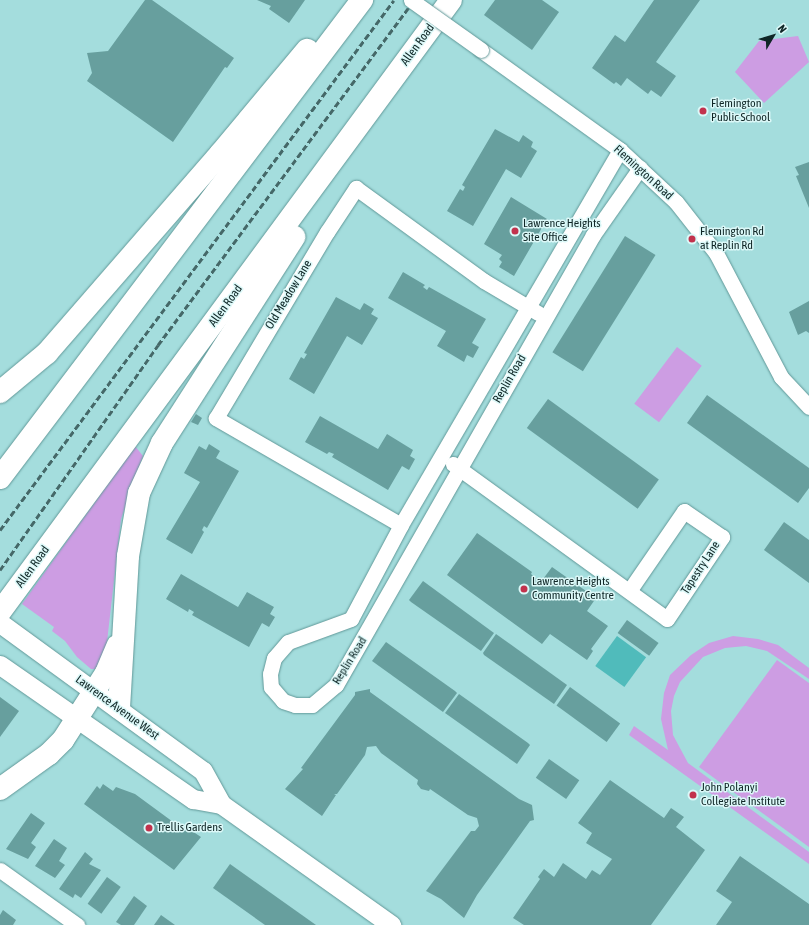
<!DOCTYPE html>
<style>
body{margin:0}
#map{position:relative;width:809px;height:925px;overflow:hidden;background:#a4dddd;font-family:"Asap Condensed",sans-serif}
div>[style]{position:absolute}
.green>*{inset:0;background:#cd9de3;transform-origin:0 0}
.water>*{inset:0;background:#50bbbb;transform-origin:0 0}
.building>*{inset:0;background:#679f9e;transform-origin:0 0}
.roads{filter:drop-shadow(0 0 1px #619898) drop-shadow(0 0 1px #619898)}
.minor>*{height:15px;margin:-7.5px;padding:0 7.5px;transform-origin:7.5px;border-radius:7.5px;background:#fff}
.major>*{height:19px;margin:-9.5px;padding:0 9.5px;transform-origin:9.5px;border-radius:9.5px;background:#fff}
.highway>*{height:22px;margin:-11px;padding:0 11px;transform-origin:11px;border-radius:11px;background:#fff}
.rail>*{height:3px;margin-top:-1.5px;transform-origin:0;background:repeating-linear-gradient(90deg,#456868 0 6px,transparent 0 9px)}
.bridges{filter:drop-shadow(0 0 1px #619898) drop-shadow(0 0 1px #619898)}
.minor-bridge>*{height:15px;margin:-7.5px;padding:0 7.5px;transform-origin:7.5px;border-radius:7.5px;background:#fff}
.dots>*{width:11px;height:11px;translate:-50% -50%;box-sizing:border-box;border:2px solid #dcf8f8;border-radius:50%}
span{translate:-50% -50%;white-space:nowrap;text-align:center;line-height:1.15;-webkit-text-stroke:3px #dcf8f8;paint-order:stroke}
.street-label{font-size:12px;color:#0f2626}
.poi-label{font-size:12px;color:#0f2626}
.left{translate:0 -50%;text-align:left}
.north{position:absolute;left:753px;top:16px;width:40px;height:40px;-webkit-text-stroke:3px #dcf8f8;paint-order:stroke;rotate:52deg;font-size:11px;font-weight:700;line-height:16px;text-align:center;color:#0f2626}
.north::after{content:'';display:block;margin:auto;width:14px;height:18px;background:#0f2626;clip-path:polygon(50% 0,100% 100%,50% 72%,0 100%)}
</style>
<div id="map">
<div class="green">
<i style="clip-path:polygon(798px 36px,809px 62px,764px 103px,735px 72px,759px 41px)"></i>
<i style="left:677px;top:347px;width:31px;height:71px;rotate:37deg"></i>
<i style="clip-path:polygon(135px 446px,143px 456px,121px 519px,106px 651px,96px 669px,91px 669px,77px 657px,65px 641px,52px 631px,54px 627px,22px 604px)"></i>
<i style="clip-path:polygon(733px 636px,758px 639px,778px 645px,809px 668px,809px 679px,767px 651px,746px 646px,725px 648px,703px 657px,680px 682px,674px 696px,671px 711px,673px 735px,688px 763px,809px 852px,809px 864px,629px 735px,634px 726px,668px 750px,661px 719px,664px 693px,670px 675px,691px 655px,709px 643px)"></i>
<i style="clip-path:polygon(777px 660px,809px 683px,809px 847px,699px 767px)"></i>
</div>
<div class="water">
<i style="left:617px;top:636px;width:36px;height:37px;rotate:36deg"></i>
</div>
<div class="building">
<i style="clip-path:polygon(145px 0,152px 0,234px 58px,227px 68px,225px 67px,173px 142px,87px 81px,92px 73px,87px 53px,108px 51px)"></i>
<i style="clip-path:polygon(257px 0,305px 0,289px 23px,269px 9px,271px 6px)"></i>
<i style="clip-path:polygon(495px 0,542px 0,559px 12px,532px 50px,484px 15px)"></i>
<i style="clip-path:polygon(654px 0,700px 0,656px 62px,676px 76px,661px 97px,651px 90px,648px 94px,627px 78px,621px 86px,616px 82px,614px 84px,592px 68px,615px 35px,625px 42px)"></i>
<i style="clip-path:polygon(495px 129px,519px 142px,523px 135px,533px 142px,531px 147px,537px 151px,521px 178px,506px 169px,473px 226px,447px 211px,460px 189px,463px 191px,465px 187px,462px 185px)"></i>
<i style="clip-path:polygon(809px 162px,809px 208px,796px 176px,799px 175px,795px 167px)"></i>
<i style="clip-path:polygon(511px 197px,547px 219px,514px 276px,499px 267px,502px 262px,499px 259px,502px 255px,484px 244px)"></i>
<i style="left:625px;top:236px;width:36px;height:137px;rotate:32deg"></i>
<i style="clip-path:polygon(403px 272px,425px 285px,423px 287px,427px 290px,429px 287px,486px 319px,472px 343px,479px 347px,473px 358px,467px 355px,464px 362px,437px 346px,446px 331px,388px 298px)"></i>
<i style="clip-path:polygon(336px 297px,360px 310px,364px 303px,374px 309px,371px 314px,378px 318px,362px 345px,347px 336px,314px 394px,289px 379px,301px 357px,304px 359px,307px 354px,304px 353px)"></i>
<i style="clip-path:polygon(809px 301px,809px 333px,806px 331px,798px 335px,789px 312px)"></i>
<i style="clip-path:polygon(707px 395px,809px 468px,809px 488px,798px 503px,687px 423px)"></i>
<i style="left:548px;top:399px;width:137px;height:36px;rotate:36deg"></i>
<i style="clip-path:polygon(196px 414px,202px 418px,198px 425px,191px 422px)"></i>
<i style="clip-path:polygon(320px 416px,378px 449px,387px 434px,413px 450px,410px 456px,415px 459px,409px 470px,402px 466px,388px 490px,332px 457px,334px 454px,329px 452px,327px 454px,305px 442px)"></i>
<i style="clip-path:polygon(209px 444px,220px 451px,216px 458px,239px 471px,207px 528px,204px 526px,202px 530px,204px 532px,192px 554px,166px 539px,200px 482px,184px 473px,199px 446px,206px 450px)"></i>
<i style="clip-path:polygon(784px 522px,809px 540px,809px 583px,764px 550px)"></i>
<i style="clip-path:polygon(477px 533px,532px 572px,531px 574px,538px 580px,543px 579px,552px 567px,596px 598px,587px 611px,608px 626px,591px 649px,593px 651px,587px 660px,550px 634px,542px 644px,447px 575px)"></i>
<i style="clip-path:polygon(181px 574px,238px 607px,247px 592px,274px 607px,270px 614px,275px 617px,269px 627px,262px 623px,249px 647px,192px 615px,194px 612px,189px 609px,188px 612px,166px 599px)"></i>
<i style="clip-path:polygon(423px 581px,494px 633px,481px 651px,411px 602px,409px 600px)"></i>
<i style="left:627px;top:620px;width:39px;height:16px;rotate:36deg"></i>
<i style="clip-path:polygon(496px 634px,567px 685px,554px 704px,484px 655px,483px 653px)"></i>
<i style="clip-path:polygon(386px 642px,455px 691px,457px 693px,443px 712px,372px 661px)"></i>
<i style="left:570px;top:687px;width:62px;height:23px;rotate:36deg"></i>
<i style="clip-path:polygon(370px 689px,370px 692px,519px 799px,532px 805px,534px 820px,530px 821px,477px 895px,464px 918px,441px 899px,426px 891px,471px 831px,475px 831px,479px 826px,477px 818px,468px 815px,430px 789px,429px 791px,421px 789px,417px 784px,418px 780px,381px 753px,376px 746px,367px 747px,365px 755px,337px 794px,334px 794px,336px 795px,322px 816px,285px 789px,303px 769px,301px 768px,355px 695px,355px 692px)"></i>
<i style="clip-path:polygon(459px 694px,528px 743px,530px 745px,517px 764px,445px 713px)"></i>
<i style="clip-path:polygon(0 697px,19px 711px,0 737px)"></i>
<i style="left:549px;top:759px;width:37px;height:23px;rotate:35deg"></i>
<i style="clip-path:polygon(610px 780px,664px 818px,671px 808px,684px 817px,676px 827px,705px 850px,651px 925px,524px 925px,513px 918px,540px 879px,538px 877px,544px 869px,554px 877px,563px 863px,586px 879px,592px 870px,600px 875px,612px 859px,586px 843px,592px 833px,578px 823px)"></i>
<i style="clip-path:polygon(103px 784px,113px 791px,116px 787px,135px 794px,184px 830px,186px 827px,201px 837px,174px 870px,84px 804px,97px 786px,100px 789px)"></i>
<i style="clip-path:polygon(31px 813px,45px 823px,31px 843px,36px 847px,28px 859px,6px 849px)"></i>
<i style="clip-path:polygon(54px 839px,67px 848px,59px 861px,65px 865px,55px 878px,35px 866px)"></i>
<i style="clip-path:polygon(85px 852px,93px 859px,89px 864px,101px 870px,81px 898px,75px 894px,73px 898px,59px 889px)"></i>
<i style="clip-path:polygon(740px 856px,809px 904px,809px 925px,716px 925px,732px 902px,716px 891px)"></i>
<i style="clip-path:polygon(230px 864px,316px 925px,265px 925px,213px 888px)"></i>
<i style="left:107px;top:877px;width:17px;height:33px;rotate:36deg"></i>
<i style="clip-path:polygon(134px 896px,147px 906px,134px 925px,121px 925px,116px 922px)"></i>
<i style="clip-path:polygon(3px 910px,16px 920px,13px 925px,0 925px,0 915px)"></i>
<i style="clip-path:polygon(161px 915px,175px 925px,154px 925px)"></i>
</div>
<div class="roads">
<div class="minor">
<i style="left:481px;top:50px;width:171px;rotate:35.7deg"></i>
<i style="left:620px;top:150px;width:76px;rotate:42.9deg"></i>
<i style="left:676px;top:202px;width:65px;rotate:51.9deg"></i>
<i style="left:716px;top:253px;width:140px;rotate:62.3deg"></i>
<i style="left:781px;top:377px;width:41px;rotate:47deg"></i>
<i style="left:620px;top:150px;width:434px;rotate:120.3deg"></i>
<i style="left:401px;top:525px;width:106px;rotate:118deg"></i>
<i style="left:351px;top:619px;width:67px;rotate:159.9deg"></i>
<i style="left:288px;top:642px;width:21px;rotate:131deg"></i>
<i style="left:274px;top:658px;width:16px;rotate:104deg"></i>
<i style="left:270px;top:674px;width:13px;rotate:86deg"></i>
<i style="left:271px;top:687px;width:18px;rotate:49deg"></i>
<i style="left:283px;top:701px;width:13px;rotate:18deg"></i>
<i style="left:295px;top:705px;width:17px"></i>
<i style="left:312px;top:705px;width:31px;rotate:-40deg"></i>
<i style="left:336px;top:685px;width:518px;rotate:-60.27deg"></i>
<i style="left:593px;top:235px;width:82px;rotate:-55deg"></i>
<i style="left:453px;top:464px;width:264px;rotate:35.9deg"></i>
<i style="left:667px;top:619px;width:99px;rotate:-56.1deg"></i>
<i style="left:722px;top:537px;width:46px;rotate:-145.6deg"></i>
<i style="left:684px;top:511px;width:97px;rotate:124.5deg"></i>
<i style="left:401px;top:525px;width:214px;rotate:-150deg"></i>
<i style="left:216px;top:418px;width:217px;rotate:-59.2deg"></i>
<i style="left:327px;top:232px;width:53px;rotate:-56.6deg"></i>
<i style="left:356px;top:188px;width:158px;rotate:36deg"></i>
<i style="left:484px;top:281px;width:63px;rotate:30.7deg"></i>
<i style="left:0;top:870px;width:95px;rotate:35.5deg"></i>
</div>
<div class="major">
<i style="left:0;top:623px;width:251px;rotate:36.1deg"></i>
<i style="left:203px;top:771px;width:38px;rotate:61deg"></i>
<i style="left:221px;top:804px;width:209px;rotate:35.4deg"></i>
<i style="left:0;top:665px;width:235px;rotate:34.8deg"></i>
<i style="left:193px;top:799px;width:28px;rotate:10deg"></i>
</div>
<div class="highway">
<i style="left:0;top:392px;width:61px;rotate:-39.7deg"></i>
<i style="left:47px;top:353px;width:264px;rotate:-49deg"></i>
<i style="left:220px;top:154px;width:136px;rotate:-50.1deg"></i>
<i style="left:0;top:478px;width:600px;rotate:-52.86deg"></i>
<i style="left:0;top:612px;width:760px;rotate:-53.61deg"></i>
<i style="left:119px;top:708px;width:152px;rotate:-86.6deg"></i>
<i style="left:128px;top:556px;width:64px;rotate:-80.1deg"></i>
<i style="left:139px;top:493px;width:55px;rotate:-65.3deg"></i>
<i style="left:162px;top:443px;width:245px;rotate:-57.3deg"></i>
<i style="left:0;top:789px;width:60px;rotate:-35.5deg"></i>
<i style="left:49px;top:754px;width:20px;rotate:-45deg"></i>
<i style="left:63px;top:740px;width:80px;rotate:-57.3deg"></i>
<i style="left:106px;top:673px;width:30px;rotate:-67deg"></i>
</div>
</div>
<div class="rail">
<i style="left:0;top:530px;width:660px;rotate:-53.37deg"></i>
<i style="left:0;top:570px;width:275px;rotate:-54.9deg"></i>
<i style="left:158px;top:345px;width:430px;rotate:-53.4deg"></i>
</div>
<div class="bridges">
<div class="minor-bridge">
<i style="left:411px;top:0;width:86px;rotate:35.5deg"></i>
</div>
</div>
<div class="dots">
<i style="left:703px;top:111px;background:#c2324d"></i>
<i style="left:515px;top:231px;background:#c2324d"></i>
<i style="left:692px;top:239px;background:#c2324d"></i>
<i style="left:524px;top:589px;background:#c2324d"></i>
<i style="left:693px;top:795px;background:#c2324d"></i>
<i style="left:149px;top:828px;background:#c2324d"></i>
</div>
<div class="street-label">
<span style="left:418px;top:45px;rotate:-54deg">Allen Road</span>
<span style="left:643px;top:173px;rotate:42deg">Flemington Road</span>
<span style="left:289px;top:295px;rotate:-59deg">Old Meadow Lane</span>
<span style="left:226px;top:306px;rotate:-54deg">Allen Road</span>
<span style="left:510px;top:379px;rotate:-60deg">Replin Road</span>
<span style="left:33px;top:567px;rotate:-54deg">Allen Road</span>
<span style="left:701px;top:568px;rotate:-57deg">Tapestry Lane</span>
<span style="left:350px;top:661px;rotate:-58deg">Replin Road</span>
<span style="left:117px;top:708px;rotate:36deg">Lawrence Avenue West</span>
</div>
<div class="poi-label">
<span class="left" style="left:711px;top:111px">Flemington<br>Public School</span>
<span class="left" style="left:523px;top:231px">Lawrence Heights<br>Site Office</span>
<span class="left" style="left:700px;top:239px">Flemington Rd<br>at Replin Rd</span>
<span class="left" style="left:532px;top:589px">Lawrence Heights<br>Community Centre</span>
<span class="left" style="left:701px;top:795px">John Polanyi<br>Collegiate Institute</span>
<span class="left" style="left:157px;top:828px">Trellis Gardens</span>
</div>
<div class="north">N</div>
</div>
